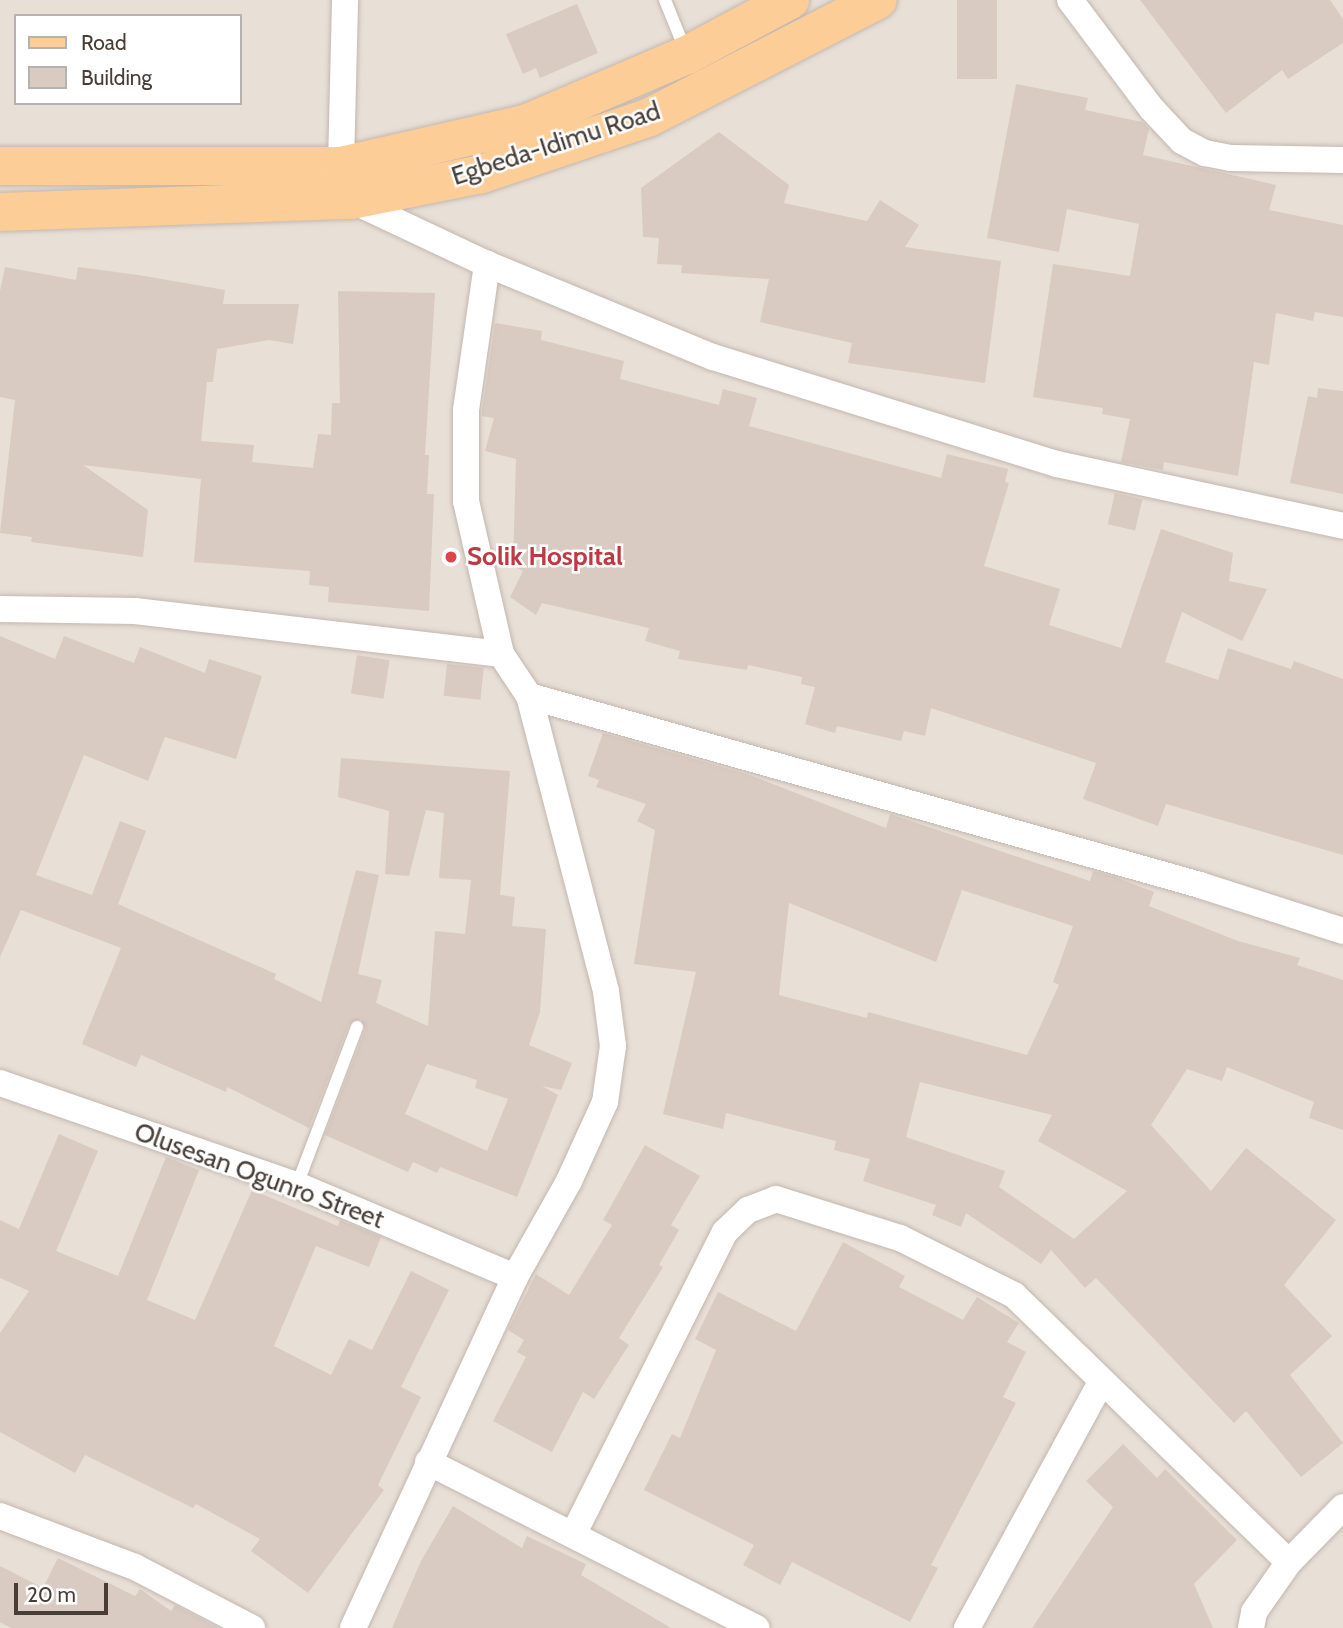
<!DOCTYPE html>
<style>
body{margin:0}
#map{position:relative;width:1343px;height:1628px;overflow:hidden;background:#f4eee8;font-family:Cabin,sans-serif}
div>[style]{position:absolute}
.residential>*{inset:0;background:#e8dfd7}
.building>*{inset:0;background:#d9cbc1;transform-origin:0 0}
.roads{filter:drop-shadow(0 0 2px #c3b7ae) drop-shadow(0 0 2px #c3b7ae)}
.lane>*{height:12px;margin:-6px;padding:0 6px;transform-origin:6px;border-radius:6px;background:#fff}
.street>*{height:26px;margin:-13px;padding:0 13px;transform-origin:13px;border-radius:13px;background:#fff}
.primary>*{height:38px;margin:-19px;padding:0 19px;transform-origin:19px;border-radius:19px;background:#fdcd98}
.dots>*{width:19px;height:19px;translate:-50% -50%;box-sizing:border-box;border:4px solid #fff;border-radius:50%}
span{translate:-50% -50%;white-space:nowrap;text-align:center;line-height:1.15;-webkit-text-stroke:5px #fff;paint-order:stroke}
.street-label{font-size:26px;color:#483e37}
.health-label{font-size:26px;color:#be3a42;font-weight:700}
.left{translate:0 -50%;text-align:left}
.legend{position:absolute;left:14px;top:14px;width:228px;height:91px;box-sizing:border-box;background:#fff;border:2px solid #b6b2af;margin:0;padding:9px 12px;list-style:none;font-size:21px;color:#483e37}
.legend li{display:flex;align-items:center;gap:14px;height:35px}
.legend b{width:35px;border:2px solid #b6b2af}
.scale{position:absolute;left:14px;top:1583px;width:94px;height:32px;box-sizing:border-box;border:4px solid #483e37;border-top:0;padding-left:9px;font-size:21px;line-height:24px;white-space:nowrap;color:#483e37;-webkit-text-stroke:5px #fff;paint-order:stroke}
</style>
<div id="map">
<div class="residential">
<i style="clip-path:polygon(evenodd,0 0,1343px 0,1343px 1628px,0 1628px,0 0,16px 16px,240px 16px,240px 103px,16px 103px,16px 16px)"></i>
</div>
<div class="building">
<i style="left:957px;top:0;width:40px;height:79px"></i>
<i style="clip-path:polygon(1140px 0,1330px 0,1343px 19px,1343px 43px,1288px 79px,1282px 70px,1226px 113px)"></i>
<i style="clip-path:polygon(577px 4px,598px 53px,540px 78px,536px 68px,523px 74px,506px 34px)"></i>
<i style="clip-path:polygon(1016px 84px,1088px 98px,1085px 110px,1142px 122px,1149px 129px,1143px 155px,1276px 185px,1269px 210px,1343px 225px,1343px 317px,1315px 312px,1313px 321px,1276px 313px,1269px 365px,1254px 362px,1238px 476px,1164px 462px,1163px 470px,1121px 462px,1130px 419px,1102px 414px,1103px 408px,1033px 397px,1053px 264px,1130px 276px,1139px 224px,1067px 209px,1059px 252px,987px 238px)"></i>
<i style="clip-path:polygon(719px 132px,789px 185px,784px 203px,867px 221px,880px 200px,919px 225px,905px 247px,1001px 261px,985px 383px,848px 363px,852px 343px,760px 322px,769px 279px,681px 273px,682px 265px,657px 264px,659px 238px,643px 237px,641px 188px)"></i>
<i style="clip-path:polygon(5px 267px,76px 280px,78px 267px,138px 275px,225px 290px,223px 304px,299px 304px,293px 344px,269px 340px,217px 349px,213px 382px,207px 382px,201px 441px,254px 445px,252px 462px,313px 468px,318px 434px,331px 435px,332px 403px,340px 403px,338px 291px,435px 293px,425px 455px,429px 455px,427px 494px,434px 494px,429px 611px,328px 602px,329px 587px,309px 585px,310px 571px,194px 562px,201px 479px,83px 465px,148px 510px,143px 557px,31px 542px,32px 537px,0 533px,15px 400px,0 397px,0 291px)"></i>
<i style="clip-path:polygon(495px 323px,542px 331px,541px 340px,624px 361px,620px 379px,719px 405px,723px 389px,757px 398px,749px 426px,941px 478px,947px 454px,1008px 469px,1005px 482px,1009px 483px,984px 566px,1060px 589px,1049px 625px,1121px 648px,1161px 529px,1233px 553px,1229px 581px,1267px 589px,1242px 641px,1182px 612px,1165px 662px,1218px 680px,1228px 648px,1291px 669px,1294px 661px,1343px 679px,1343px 855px,1166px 804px,1158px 826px,1083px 799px,1096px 763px,931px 708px,925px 736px,904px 731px,901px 741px,837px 726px,835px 733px,805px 724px,815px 687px,801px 684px,802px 677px,748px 665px,747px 670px,678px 659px,680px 651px,645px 641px,649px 628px,542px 603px,536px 615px,510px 597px,523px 571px,513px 566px,516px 459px,485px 451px,494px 418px,482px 416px,482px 411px)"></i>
<i style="clip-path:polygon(1318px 388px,1343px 391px,1343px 494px,1290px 483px,1308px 396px,1317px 398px)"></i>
<i style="left:1115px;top:493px;width:28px;height:32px;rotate:13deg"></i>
<i style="clip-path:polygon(evenodd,0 636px,55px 659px,64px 636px,134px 663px,140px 647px,205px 673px,209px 659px,262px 676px,236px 759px,165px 737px,148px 781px,84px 755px,36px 875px,92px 895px,120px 821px,146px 831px,118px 904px,276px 974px,274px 979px,321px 1002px,356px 870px,379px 875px,358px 974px,382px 980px,376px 1003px,428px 1026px,435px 931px,465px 934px,471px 880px,439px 878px,444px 813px,426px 810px,409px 876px,385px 874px,389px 811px,338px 797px,341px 758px,510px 771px,500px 895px,515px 897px,512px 926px,546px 929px,540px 1012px,529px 1045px,572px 1063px,561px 1090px,542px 1086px,558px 1095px,517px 1197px,440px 1167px,437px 1173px,413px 1162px,408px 1172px,325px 1135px,365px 1030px,361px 1019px,349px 1024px,309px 1128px,227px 1087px,226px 1092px,141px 1055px,136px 1067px,82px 1044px,121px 948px,21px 910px,0 957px,0 636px,427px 1064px,477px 1080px,475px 1088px,508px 1099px,487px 1151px,405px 1114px,427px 1064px)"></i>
<i style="left:357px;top:655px;width:33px;height:39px;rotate:9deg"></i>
<i style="left:447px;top:664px;width:37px;height:32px;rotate:6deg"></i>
<i style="clip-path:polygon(evenodd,603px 733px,750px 775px,886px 828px,890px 814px,1090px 881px,1093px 871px,1115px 877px,1154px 892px,1149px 906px,1238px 941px,1300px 958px,1297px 965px,1343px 980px,1343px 1130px,1309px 1118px,1314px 1102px,1227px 1067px,1222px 1081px,1187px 1069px,1151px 1125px,1211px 1191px,1246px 1148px,1336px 1220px,1284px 1285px,1332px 1336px,1290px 1375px,1343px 1443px,1301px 1477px,1246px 1411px,1234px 1423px,1096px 1278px,1085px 1288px,1051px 1250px,1041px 1264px,966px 1213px,961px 1227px,932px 1215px,936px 1205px,863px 1181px,870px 1159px,834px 1150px,836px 1141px,726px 1113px,723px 1129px,663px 1114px,696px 972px,634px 964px,655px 830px,637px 821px,646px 804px,596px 787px,599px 780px,588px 776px,603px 733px,962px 890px,1073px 926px,1053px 982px,1059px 985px,1027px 1055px,868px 1012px,867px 1018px,779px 995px,789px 903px,936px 962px,962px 890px,603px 733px,920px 1082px,1052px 1115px,1038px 1141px,1127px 1191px,1074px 1239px,999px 1187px,1005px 1171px,906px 1137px,920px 1082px)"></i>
<i style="clip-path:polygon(59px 1134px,98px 1151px,56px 1251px,118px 1276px,166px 1157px,199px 1170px,147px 1300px,195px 1320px,252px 1190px,338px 1226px,340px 1220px,381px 1237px,369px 1267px,316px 1246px,274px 1346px,331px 1375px,349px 1339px,372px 1350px,411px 1271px,449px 1290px,401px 1387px,421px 1397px,378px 1485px,384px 1490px,308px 1593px,251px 1551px,260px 1539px,196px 1504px,193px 1508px,85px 1455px,75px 1473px,0 1432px,0 1333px,29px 1291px,0 1278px,0 1220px,19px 1229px)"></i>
<i style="clip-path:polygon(645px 1145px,700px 1176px,671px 1225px,679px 1230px,659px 1265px,663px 1267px,619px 1338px,629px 1345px,594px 1399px,583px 1392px,552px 1452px,493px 1421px,526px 1357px,517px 1352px,524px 1340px,508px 1330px,536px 1274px,569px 1295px,612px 1225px,603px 1220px)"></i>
<i style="clip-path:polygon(843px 1242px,905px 1276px,899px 1287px,963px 1320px,977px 1297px,1019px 1323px,1007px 1342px,1026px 1352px,1003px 1397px,1016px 1403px,931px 1565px,938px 1568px,910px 1622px,792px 1562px,780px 1585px,743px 1565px,754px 1545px,644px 1490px,672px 1434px,680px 1438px,716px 1350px,695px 1339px,718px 1292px,796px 1331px)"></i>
<i style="clip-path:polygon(1123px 1444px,1157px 1478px,1165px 1469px,1237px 1540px,1194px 1584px,1213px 1628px,1032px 1628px,1113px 1507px,1086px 1481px)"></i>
<i style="clip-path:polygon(453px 1506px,522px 1548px,527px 1536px,586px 1564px,581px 1575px,671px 1628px,392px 1628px,421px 1561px)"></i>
<i style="clip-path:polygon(58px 1558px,135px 1596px,140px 1589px,171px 1611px,175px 1605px,218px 1628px,11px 1628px,0 1622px,0 1566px,43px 1588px)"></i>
</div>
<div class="roads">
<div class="lane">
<i style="left:665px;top:0;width:56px;rotate:68deg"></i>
<i style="left:297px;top:1185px;width:169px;rotate:-69.2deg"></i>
</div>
<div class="street">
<i style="left:1070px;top:0;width:135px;rotate:53.1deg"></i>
<i style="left:1151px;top:108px;width:45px;rotate:46.8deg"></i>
<i style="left:1182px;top:141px;width:26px;rotate:28deg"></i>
<i style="left:1205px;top:153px;width:26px;rotate:11deg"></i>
<i style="left:1231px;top:158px;width:112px;rotate:1deg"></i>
<i style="left:341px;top:166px;width:166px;rotate:-88.6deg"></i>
<i style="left:351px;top:200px;width:150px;rotate:25.2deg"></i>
<i style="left:487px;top:264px;width:244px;rotate:22.4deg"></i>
<i style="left:713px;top:357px;width:360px;rotate:17.3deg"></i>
<i style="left:1057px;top:464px;width:293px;rotate:12.2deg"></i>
<i style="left:0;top:609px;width:135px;rotate:0.8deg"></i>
<i style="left:135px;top:611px;width:369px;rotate:6.7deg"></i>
<i style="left:529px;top:696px;width:697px;rotate:15.73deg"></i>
<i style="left:1200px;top:885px;width:150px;rotate:17.8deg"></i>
<i style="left:0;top:1083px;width:314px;rotate:19deg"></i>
<i style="left:297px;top:1185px;width:237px;rotate:22.9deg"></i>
<i style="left:428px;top:1462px;width:368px;rotate:26.8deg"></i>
<i style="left:0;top:1516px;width:144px;rotate:20.7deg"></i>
<i style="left:135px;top:1567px;width:132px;rotate:27.5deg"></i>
<i style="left:573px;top:1535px;width:339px;rotate:-63.4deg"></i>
<i style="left:725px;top:1232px;width:32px;rotate:-44deg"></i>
<i style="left:748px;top:1210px;width:30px;rotate:-21deg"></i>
<i style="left:776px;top:1199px;width:130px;rotate:17.5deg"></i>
<i style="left:900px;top:1238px;width:127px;rotate:26.6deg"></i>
<i style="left:1014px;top:1295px;width:383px;rotate:44.2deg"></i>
<i style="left:353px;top:1628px;width:387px;rotate:-65.2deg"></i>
<i style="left:515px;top:1277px;width:110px;rotate:-60.6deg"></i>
<i style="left:569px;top:1181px;width:87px;rotate:-65.5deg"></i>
<i style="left:605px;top:1102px;width:57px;rotate:-81.9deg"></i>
<i style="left:613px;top:1046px;width:55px;rotate:-97.3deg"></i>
<i style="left:606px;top:991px;width:305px;rotate:-104.6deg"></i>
<i style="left:529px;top:696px;width:50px;rotate:-123.7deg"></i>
<i style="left:501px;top:654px;width:157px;rotate:-102.9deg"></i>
<i style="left:466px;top:501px;width:91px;rotate:-90deg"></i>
<i style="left:466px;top:410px;width:148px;rotate:-81.8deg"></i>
<i style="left:967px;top:1628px;width:280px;rotate:-61.4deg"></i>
<i style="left:1251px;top:1628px;width:16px;rotate:-79deg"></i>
<i style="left:1254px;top:1612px;width:61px;rotate:-55deg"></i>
<i style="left:1289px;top:1562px;width:77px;rotate:-45.5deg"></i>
</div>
<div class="primary">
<i style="left:0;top:166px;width:341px"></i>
<i style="left:341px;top:166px;width:189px;rotate:-12.9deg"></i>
<i style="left:525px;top:124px;width:176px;rotate:-23.1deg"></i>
<i style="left:687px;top:55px;width:117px;rotate:-28.1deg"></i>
<i style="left:0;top:212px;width:351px;rotate:-2deg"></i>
<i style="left:351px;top:200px;width:134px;rotate:-11.2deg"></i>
<i style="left:482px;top:174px;width:177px;rotate:-18.7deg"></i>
<i style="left:650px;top:117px;width:256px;rotate:-27.2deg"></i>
</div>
</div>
<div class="dots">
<i style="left:451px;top:557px;background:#e0444e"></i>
</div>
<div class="street-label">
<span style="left:556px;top:144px;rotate:-18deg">Egbeda-Idimu Road</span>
<span style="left:259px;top:1176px;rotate:20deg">Olusesan Ogunro Street</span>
</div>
<div class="health-label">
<span class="left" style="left:467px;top:557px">Solik Hospital</span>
</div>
<ul class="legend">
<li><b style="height:9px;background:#fdcd98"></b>Road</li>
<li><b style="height:19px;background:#d9cbc1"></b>Building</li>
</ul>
<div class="scale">20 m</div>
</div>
